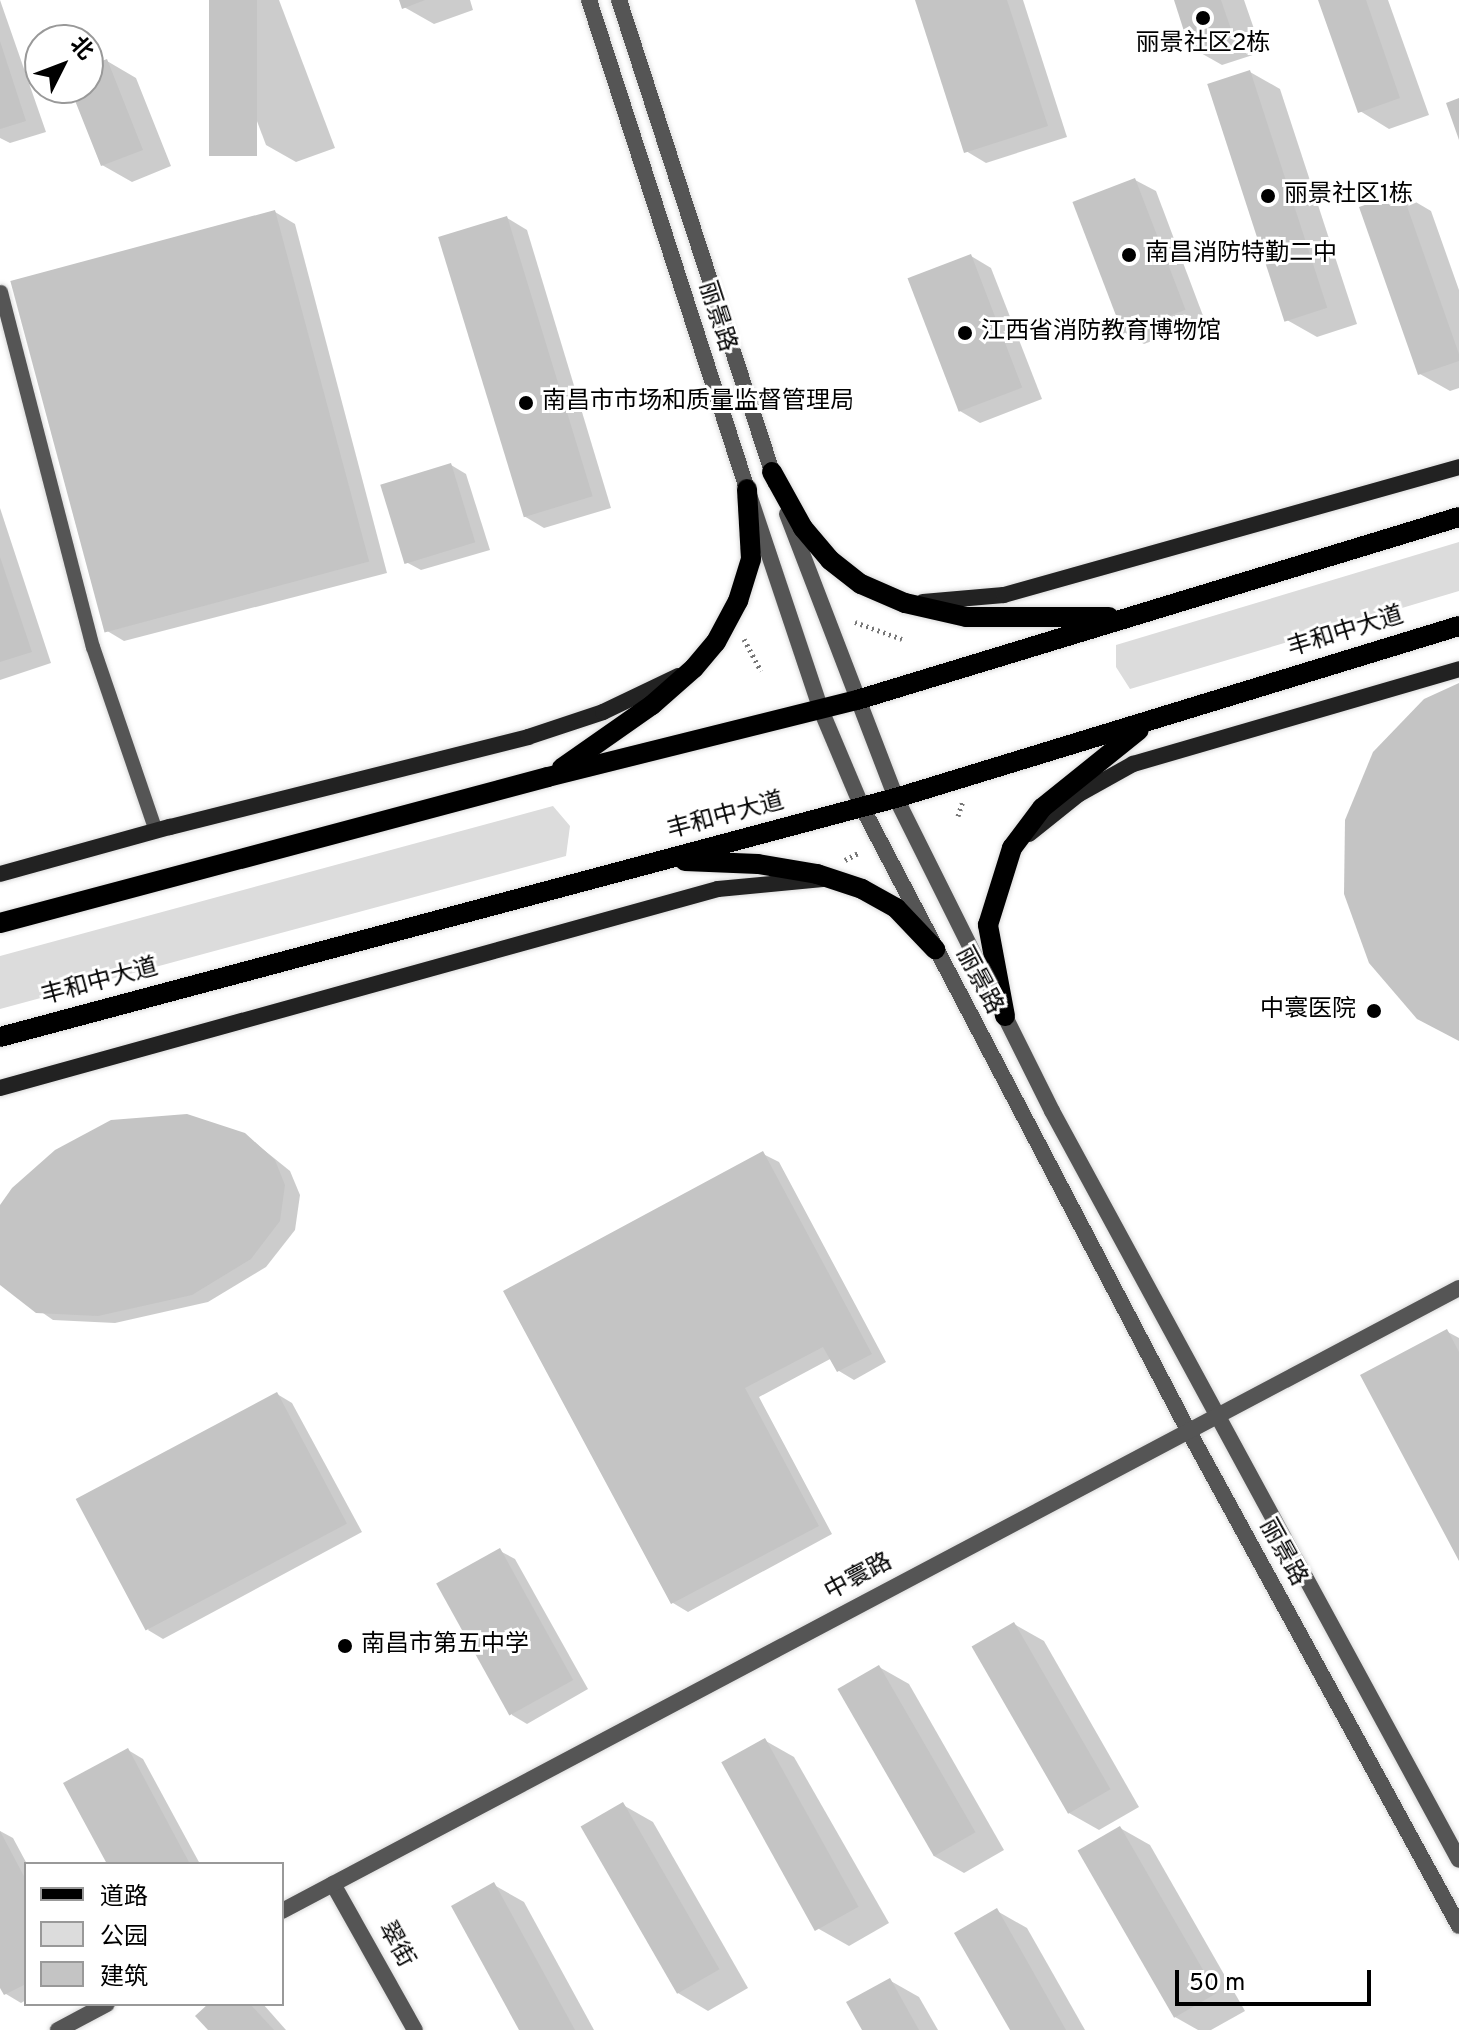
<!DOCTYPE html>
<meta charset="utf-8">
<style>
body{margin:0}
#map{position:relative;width:1459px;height:2030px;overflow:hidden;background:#fff;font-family:Overpass,"Noto Sans SC",sans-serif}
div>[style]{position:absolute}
.green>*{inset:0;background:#dcdcdc}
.shadow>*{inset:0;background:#0003}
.building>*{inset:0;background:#c4c4c4;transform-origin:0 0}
.path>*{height:5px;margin-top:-2.5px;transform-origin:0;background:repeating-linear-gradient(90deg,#777 0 2px,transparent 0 6px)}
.roads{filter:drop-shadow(0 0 2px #dbdbdb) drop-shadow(0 0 2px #dbdbdb)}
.service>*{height:14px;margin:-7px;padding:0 7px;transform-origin:7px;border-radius:7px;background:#555}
.minor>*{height:16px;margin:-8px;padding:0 8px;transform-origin:8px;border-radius:8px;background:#555}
.tertiary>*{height:16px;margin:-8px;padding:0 8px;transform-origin:8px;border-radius:8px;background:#555}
.secondary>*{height:16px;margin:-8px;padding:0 8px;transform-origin:8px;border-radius:8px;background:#222}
.primary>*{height:20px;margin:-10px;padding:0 10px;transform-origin:10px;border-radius:10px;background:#000}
.dots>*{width:22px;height:22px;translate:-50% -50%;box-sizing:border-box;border:4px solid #fff;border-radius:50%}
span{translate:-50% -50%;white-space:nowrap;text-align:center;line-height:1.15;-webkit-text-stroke:6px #fff;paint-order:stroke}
.poi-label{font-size:24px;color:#000}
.left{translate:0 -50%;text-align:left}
.right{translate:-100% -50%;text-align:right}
.street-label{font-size:24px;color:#000}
.legend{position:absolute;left:24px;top:1862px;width:260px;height:144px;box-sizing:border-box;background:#fff;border:2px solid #999;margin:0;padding:10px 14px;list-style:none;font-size:24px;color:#000}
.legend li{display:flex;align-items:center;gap:16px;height:40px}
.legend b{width:40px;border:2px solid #999}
.north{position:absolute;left:24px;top:24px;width:80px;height:80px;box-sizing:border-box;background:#fff;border:2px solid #999;border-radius:50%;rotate:48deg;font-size:22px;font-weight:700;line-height:32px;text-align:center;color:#000}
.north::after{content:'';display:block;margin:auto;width:28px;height:36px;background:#000;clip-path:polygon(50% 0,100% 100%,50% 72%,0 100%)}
.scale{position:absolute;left:1175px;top:1970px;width:196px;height:36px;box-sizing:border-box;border:4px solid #000;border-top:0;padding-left:10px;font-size:24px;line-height:28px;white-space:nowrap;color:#000;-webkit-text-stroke:6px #fff;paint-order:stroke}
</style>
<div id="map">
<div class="green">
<i style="clip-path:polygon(1459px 542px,1459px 591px,1130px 689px,1116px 667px,1116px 645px)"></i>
<i style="clip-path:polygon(553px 806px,570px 826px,566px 856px,0 1009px,0 956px)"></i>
</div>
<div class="shadow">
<i style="clip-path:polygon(0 0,46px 132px,10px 143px,0 138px)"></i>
<i style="clip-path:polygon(211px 0,279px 0,335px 148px,296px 162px,266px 145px)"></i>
<i style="clip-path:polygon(401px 0,470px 0,473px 10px,434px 24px,404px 7px)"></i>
<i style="clip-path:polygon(917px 0,1023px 0,1067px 137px,986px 163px,966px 151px)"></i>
<i style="clip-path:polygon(1176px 0,1244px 0,1262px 52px,1222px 65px,1192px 48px)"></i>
<i style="clip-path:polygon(1320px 0,1388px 0,1429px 115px,1389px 129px,1360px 111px)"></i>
<i style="clip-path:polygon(107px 61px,136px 78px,171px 166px,132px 182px,102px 165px,72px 88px,88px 88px,88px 68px)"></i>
<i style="clip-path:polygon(1250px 72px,1280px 89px,1357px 324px,1317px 337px,1287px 320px)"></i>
<i style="clip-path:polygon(1135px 180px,1156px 191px,1205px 321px,1144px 344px,1124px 332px)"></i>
<i style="clip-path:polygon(1402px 194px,1431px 211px,1459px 290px,1459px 388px,1450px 391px,1420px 374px)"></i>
<i style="clip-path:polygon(275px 212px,295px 224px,387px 573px,124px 641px,104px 629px)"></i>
<i style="clip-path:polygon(507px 218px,527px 230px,611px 508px,544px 528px,524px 516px)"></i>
<i style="clip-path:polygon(971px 256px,991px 268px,1042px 399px,980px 423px,960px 411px)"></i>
<i style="clip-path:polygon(451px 465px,466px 474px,490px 550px,421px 570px,406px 562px)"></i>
<i style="clip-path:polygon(0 508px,51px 663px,0 680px)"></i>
<i style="clip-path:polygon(244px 1134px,290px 1171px,300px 1195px,295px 1230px,266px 1267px,208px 1302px,115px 1323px,53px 1320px,0 1283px,0 1208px)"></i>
<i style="clip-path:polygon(763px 1154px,779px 1162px,886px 1362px,854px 1380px,839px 1371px,832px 1358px,759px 1397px,832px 1534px,688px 1612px,673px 1603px)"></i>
<i style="clip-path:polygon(1446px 1331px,1459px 1338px,1459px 1557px)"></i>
<i style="clip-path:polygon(277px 1394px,292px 1403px,362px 1532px,163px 1639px,148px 1630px)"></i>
<i style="clip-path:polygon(500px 1551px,515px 1559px,588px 1689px,527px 1724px,512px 1715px)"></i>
<i style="clip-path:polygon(1014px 1624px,1044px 1641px,1139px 1807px,1099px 1830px,1069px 1813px)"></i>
<i style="clip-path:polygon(879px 1667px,909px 1684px,1004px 1850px,964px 1873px,934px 1856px)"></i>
<i style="clip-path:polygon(764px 1740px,794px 1757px,889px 1923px,849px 1946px,819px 1929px,724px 1763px)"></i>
<i style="clip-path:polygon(128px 1750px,143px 1759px,200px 1864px,109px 1864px)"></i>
<i style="clip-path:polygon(623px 1805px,653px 1822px,748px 1988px,708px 2011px,678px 1993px)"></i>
<i style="clip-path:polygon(1120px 1828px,1150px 1845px,1245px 2011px,1211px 2030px,1198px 2030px,1175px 2017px)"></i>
<i style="clip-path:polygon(0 1831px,13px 1838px,27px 1864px,26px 2000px,21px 2003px,6px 1994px,0 1983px)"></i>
<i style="clip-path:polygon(494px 1885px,524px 1902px,594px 2030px,521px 2030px)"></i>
<i style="clip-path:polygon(997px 1911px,1027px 1928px,1085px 2030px,1012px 2030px)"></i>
<i style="clip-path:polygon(889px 1980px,919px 1997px,938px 2030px,865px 2030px)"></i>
<i style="clip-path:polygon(211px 2004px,263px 2004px,286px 2030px,210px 2030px)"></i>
</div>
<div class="building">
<i style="left:209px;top:0;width:48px;height:156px"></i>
<i style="clip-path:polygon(399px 0,425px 0,402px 9px)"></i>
<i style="clip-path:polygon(915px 0,1007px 0,1048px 126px,964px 153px)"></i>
<i style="clip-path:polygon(1174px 0,1221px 0,1233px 35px,1190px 50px)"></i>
<i style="clip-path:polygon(1318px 0,1366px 0,1400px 98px,1358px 113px)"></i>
<i style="clip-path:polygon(0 41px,26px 121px,0 129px)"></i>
<i style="clip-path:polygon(107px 59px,143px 150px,101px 166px,70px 88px,88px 88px,88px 66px)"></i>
<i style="left:1250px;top:70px;width:250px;height:45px;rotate:72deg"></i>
<i style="clip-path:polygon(1459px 98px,1459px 140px,1446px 103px)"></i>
<i style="left:1135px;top:178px;width:141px;height:67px;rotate:69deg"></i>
<i style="clip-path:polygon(1402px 192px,1459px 354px,1459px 361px,1418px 375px,1359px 207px)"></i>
<i style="left:275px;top:210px;width:364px;height:274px;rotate:75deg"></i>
<i style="left:507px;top:216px;width:293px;height:72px;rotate:73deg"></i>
<i style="left:971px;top:254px;width:143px;height:68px;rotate:69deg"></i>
<i style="left:451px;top:463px;width:83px;height:74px;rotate:73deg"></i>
<i style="clip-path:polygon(0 557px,32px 652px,0 662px)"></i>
<i style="clip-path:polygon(1459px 683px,1459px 1041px,1417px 1019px,1369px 963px,1344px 894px,1345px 820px,1373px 752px,1424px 699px)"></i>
<i style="clip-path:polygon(187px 1114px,245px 1133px,275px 1160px,285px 1185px,280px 1221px,251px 1259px,192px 1295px,98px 1316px,36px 1313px,0 1285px,0 1205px,12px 1188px,55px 1150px,111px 1120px)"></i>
<i style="clip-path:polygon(763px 1151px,872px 1354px,837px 1372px,823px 1347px,745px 1388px,819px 1526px,671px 1604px,503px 1291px)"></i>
<i style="clip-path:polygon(1447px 1329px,1459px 1352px,1459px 1561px,1360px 1375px)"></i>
<i style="left:277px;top:1392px;width:149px;height:228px;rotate:62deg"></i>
<i style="left:500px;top:1548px;width:151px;height:73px;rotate:61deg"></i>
<i style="left:1014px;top:1622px;width:193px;height:49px;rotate:60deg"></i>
<i style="left:879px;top:1665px;width:193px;height:48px;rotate:60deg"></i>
<i style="left:765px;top:1738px;width:193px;height:50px;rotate:61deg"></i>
<i style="clip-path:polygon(128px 1748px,190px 1864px,107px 1864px,63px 1783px)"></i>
<i style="left:623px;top:1802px;width:193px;height:49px;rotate:60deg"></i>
<i style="left:1120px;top:1826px;width:193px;height:49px;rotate:60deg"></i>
<i style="clip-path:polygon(0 1831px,26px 1880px,26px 1984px,4px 1995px,0 1988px)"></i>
<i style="clip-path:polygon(494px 1882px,575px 2030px,519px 2030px,451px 1906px)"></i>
<i style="clip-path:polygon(997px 1908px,1066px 2030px,1010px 2030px,954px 1933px)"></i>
<i style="clip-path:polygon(890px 1978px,919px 2030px,862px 2030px,846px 2002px)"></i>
<i style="clip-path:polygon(208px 2004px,250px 2004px,274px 2030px,208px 2030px,195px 2016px)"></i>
</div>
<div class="path">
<i style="left:855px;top:622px;width:50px;rotate:19.9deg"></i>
<i style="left:744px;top:639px;width:36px;rotate:62deg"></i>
<i style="left:958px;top:816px;width:16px;rotate:-72deg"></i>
<i style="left:845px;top:860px;width:15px;rotate:-28deg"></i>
</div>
<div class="roads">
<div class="service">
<i style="left:1px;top:292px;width:367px;rotate:75.5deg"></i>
<i style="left:93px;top:647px;width:194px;rotate:71.1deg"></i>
</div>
<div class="minor">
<i style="left:333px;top:1884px;width:167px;rotate:60.7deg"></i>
</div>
<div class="tertiary">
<i style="left:589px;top:0;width:514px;rotate:72.09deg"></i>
<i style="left:747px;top:489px;width:233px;rotate:71.5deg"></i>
<i style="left:821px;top:710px;width:105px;rotate:67.1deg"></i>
<i style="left:862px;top:807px;width:703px;rotate:62.38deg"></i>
<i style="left:1188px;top:1430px;width:565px;rotate:61.35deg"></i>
<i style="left:619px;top:0;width:506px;rotate:72.03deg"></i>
<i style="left:787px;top:514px;width:304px;rotate:69deg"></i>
<i style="left:896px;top:798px;width:350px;rotate:63.5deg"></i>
<i style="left:1052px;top:1111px;width:852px;rotate:61.48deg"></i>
<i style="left:282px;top:1911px;width:1332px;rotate:-27.89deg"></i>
<i style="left:58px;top:2030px;width:55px;rotate:-28deg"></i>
</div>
<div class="secondary">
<i style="left:923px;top:602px;width:81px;rotate:-4.9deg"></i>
<i style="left:1004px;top:595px;width:473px;rotate:-15.7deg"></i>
<i style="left:1029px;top:834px;width:64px;rotate:-38.7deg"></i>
<i style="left:1079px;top:794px;width:62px;rotate:-29.1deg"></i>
<i style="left:1133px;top:764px;width:340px;rotate:-16.2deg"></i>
<i style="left:0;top:874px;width:176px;rotate:-15.5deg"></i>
<i style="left:170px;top:827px;width:369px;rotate:-14.1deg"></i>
<i style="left:528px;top:737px;width:79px;rotate:-18.4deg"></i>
<i style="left:603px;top:712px;width:83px;rotate:-25.6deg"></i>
<i style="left:0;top:1088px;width:745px;rotate:-15.49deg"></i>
<i style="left:718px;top:889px;width:105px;rotate:-5.4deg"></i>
</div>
<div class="primary">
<i style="left:772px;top:472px;width:64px;rotate:61deg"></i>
<i style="left:803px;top:528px;width:42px;rotate:49.8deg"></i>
<i style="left:830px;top:560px;width:39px;rotate:38deg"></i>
<i style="left:861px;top:584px;width:48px;rotate:23.4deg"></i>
<i style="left:905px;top:603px;width:63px;rotate:12.9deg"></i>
<i style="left:966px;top:617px;width:143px"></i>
<i style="left:562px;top:768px;width:110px;rotate:-35deg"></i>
<i style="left:652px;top:705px;width:56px;rotate:-41.4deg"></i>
<i style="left:694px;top:668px;width:34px;rotate:-50deg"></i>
<i style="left:716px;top:642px;width:47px;rotate:-61.8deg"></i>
<i style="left:738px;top:601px;width:44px;rotate:-72.8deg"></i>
<i style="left:751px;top:559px;width:70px;rotate:-93.3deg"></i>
<i style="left:685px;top:861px;width:73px;rotate:2.4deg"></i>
<i style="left:758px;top:864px;width:60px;rotate:9.6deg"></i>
<i style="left:817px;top:874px;width:47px;rotate:18.4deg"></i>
<i style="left:862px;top:889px;width:39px;rotate:29deg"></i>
<i style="left:896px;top:908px;width:57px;rotate:46.4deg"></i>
<i style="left:0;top:923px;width:567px;rotate:-14.92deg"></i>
<i style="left:548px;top:777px;width:318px;rotate:-14deg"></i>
<i style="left:857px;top:700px;width:629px;rotate:-16.91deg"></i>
<i style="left:1005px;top:1016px;width:93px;rotate:-100.6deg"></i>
<i style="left:988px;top:925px;width:81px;rotate:-72.7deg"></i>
<i style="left:1012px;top:848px;width:50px;rotate:-53.1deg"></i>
<i style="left:1042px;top:808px;width:124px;rotate:-38.8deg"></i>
<i style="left:0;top:1037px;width:927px;rotate:-14.94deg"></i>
<i style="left:896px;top:798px;width:589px;rotate:-16.99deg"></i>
</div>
</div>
<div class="dots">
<i style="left:1203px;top:18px;background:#000"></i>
<i style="left:1268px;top:196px;background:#000"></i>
<i style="left:1129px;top:255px;background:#000"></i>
<i style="left:965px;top:333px;background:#000"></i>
<i style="left:526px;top:403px;background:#000"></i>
<i style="left:1374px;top:1011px;background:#000"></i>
<i style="left:345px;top:1646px;background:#000"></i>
</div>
<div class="poi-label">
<span style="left:1203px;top:45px">丽景社区2栋</span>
<span class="left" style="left:1284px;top:196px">丽景社区1栋</span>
<span class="left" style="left:1145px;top:255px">南昌消防特勤二中</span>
<span class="left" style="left:981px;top:333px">江西省消防教育博物馆</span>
<span class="left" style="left:542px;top:403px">南昌市市场和质量监督管理局</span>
<span class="right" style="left:1356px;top:1011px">中寰医院</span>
<span class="left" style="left:361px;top:1646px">南昌市第五中学</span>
</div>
<div class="street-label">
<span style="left:716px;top:317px;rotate:72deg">丽景路</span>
<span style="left:1346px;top:633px;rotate:-17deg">丰和中大道</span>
<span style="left:726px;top:817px;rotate:-15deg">丰和中大道</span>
<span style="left:978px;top:981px;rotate:62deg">丽景路</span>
<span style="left:100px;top:983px;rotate:-15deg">丰和中大道</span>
<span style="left:1282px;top:1553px;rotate:61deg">丽景路</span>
<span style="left:859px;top:1578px;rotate:-28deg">中寰路</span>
<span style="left:395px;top:1945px;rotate:61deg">翠街</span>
</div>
<ul class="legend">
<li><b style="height:10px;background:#000"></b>道路</li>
<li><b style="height:22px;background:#dcdcdc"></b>公园</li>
<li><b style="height:22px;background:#c4c4c4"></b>建筑</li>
</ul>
<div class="north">北</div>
<div class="scale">50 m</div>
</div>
